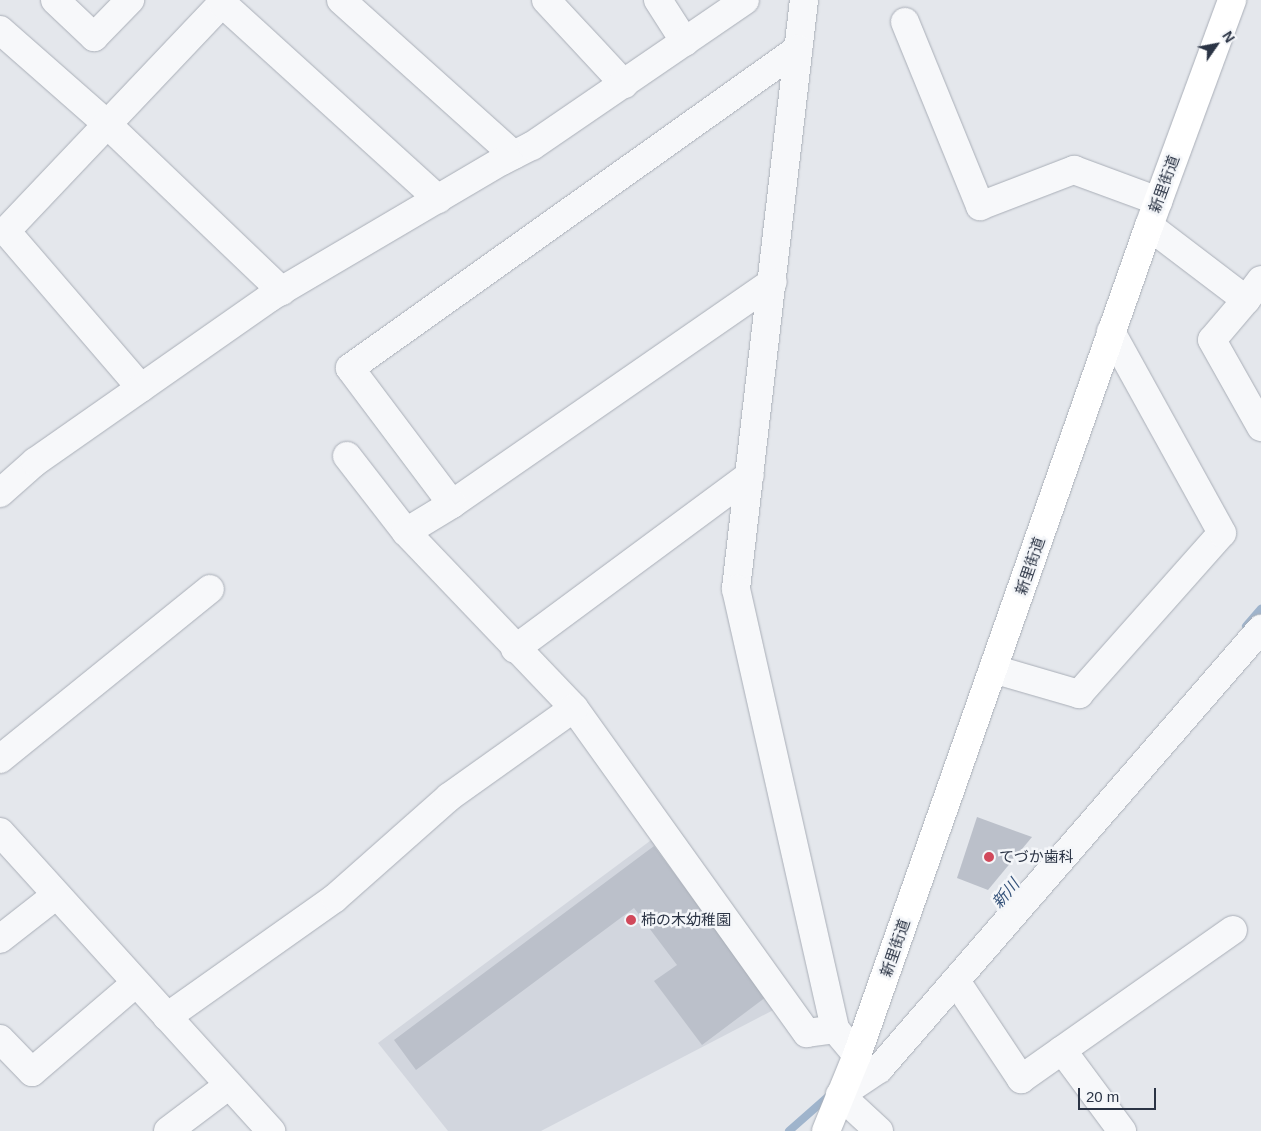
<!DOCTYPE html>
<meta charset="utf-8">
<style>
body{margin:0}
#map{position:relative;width:1261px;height:1131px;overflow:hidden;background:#e4e7ec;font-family:Helvetica,"Noto Sans JP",sans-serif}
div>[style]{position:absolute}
.built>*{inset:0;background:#d2d6de}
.stream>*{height:8px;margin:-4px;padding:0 4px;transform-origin:4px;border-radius:4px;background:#9fb4cc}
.building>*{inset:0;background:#bbc0ca}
.roads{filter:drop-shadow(0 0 1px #a9aeb7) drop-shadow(0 0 1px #a9aeb7)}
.minor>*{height:28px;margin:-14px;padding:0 14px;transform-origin:14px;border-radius:14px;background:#f7f8fa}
.major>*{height:28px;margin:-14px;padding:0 14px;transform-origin:14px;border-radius:14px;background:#fff}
.dots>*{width:14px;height:14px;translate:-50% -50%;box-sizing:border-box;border:2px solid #f4f6f9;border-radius:50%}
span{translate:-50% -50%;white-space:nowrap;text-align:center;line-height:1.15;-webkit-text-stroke:5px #f4f6f9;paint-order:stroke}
.street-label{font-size:15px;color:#2b3445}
.poi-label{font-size:15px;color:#2b3445}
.left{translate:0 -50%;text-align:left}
.water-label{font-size:16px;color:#34527a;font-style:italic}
.north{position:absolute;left:1191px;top:20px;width:50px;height:50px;-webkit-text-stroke:4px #f4f6f9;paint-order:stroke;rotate:57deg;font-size:14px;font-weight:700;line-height:20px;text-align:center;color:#2b3445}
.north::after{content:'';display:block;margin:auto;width:18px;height:22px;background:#2b3445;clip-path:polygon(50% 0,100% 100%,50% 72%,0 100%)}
.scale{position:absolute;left:1078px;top:1088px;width:78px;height:22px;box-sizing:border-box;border:2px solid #2b3445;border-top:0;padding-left:6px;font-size:15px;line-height:18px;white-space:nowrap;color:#2b3445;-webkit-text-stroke:4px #f4f6f9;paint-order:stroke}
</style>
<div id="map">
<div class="built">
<i style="clip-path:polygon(658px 835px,781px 1006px,541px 1131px,448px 1131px,378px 1043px)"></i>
</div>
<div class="stream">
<i style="left:1246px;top:626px;width:23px;rotate:-49deg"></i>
<i style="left:789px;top:1131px;width:56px;rotate:-41.4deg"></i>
</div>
<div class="building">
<i style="clip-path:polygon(977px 817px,1032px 837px,988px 890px,957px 878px)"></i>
<i style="clip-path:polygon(654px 846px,766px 997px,702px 1045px,654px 981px,677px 965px,634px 908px,416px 1070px,394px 1040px)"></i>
</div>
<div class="roads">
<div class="minor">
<i style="left:55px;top:0;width:54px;rotate:43.5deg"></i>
<i style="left:94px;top:37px;width:52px;rotate:-45.8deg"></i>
<i style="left:341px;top:0;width:232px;rotate:41.9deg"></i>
<i style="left:546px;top:0;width:115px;rotate:47.1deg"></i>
<i style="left:658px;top:0;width:50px;rotate:57.3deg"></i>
<i style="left:804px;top:0;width:593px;rotate:96.59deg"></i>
<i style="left:736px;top:589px;width:451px;rotate:77.3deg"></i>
<i style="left:835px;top:1029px;width:34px;rotate:50deg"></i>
<i style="left:905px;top:22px;width:199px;rotate:67.8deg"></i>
<i style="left:980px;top:206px;width:101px;rotate:-21deg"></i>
<i style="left:1074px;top:170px;width:90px;rotate:20.3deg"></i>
<i style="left:0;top:30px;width:142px;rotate:41.3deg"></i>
<i style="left:107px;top:124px;width:242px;rotate:43.7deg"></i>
<i style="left:1149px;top:226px;width:122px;rotate:37.3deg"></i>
<i style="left:1246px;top:300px;width:25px;rotate:-53deg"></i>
<i style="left:1246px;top:300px;width:52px;rotate:130.4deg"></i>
<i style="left:1212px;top:340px;width:100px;rotate:60.6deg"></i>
<i style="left:141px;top:388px;width:207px;rotate:-130.7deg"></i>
<i style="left:6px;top:231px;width:314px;rotate:-46.5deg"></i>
<i style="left:222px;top:3px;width:292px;rotate:42.2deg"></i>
<i style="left:347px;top:456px;width:96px;rotate:52.2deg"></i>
<i style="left:406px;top:532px;width:243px;rotate:46.3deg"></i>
<i style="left:574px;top:708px;width:400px;rotate:54.4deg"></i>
<i style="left:807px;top:1033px;width:28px;rotate:-8deg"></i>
<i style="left:0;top:493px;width:47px;rotate:-41.5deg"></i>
<i style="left:35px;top:462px;width:286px;rotate:-35deg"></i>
<i style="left:269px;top:298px;width:270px;rotate:-30.5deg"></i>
<i style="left:502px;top:161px;width:34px;rotate:-27deg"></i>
<i style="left:532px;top:146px;width:258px;rotate:-34.4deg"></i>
<i style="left:452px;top:504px;width:390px;rotate:-34.7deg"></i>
<i style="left:406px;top:532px;width:54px;rotate:-31.3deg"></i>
<i style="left:452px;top:504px;width:170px;rotate:-126.9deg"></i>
<i style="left:350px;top:368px;width:550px;rotate:-35.45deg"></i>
<i style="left:515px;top:649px;width:292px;rotate:-36.5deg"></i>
<i style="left:993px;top:669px;width:90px;rotate:16.2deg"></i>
<i style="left:1079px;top:694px;width:215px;rotate:-48.4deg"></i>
<i style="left:1222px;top:533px;width:230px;rotate:-118.9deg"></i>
<i style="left:0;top:759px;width:270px;rotate:-39deg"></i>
<i style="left:0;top:832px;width:404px;rotate:47.8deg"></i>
<i style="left:0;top:939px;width:70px;rotate:-38deg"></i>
<i style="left:956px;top:981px;width:118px;rotate:56.4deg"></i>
<i style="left:1021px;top:1079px;width:259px;rotate:-35.1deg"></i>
<i style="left:167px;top:1017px;width:206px;rotate:-35.3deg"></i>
<i style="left:335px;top:898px;width:152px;rotate:-41.5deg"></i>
<i style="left:449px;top:797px;width:153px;rotate:-35.5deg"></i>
<i style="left:0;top:1039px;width:46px;rotate:45.9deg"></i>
<i style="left:32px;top:1072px;width:137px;rotate:-40.6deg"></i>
<i style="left:1062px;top:1050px;width:101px;rotate:53.5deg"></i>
<i style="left:168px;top:1131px;width:76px;rotate:-37deg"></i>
<i style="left:879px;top:1131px;width:53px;rotate:-137.3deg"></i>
<i style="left:840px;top:1095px;width:47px;rotate:-33.7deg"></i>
<i style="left:879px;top:1069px;width:583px;rotate:-49.04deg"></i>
</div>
<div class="major">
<i style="left:826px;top:1131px;width:82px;rotate:-67.8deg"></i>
<i style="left:857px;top:1055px;width:879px;rotate:-70.6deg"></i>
<i style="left:1149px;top:226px;width:241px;rotate:-69.8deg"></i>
</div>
</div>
<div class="dots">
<i style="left:989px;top:857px;background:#d1495b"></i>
<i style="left:631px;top:920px;background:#d1495b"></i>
</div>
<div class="street-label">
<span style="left:1164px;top:184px;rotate:-70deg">新里街道</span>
<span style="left:1030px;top:566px;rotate:-71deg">新里街道</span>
<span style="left:895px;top:948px;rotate:-71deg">新里街道</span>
</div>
<div class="poi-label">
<span class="left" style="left:999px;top:857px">てづか歯科</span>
<span class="left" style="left:641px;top:920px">柿の木幼稚園</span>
</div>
<div class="water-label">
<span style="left:1006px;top:894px;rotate:-50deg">新川</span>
</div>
<div class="north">N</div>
<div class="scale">20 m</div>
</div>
